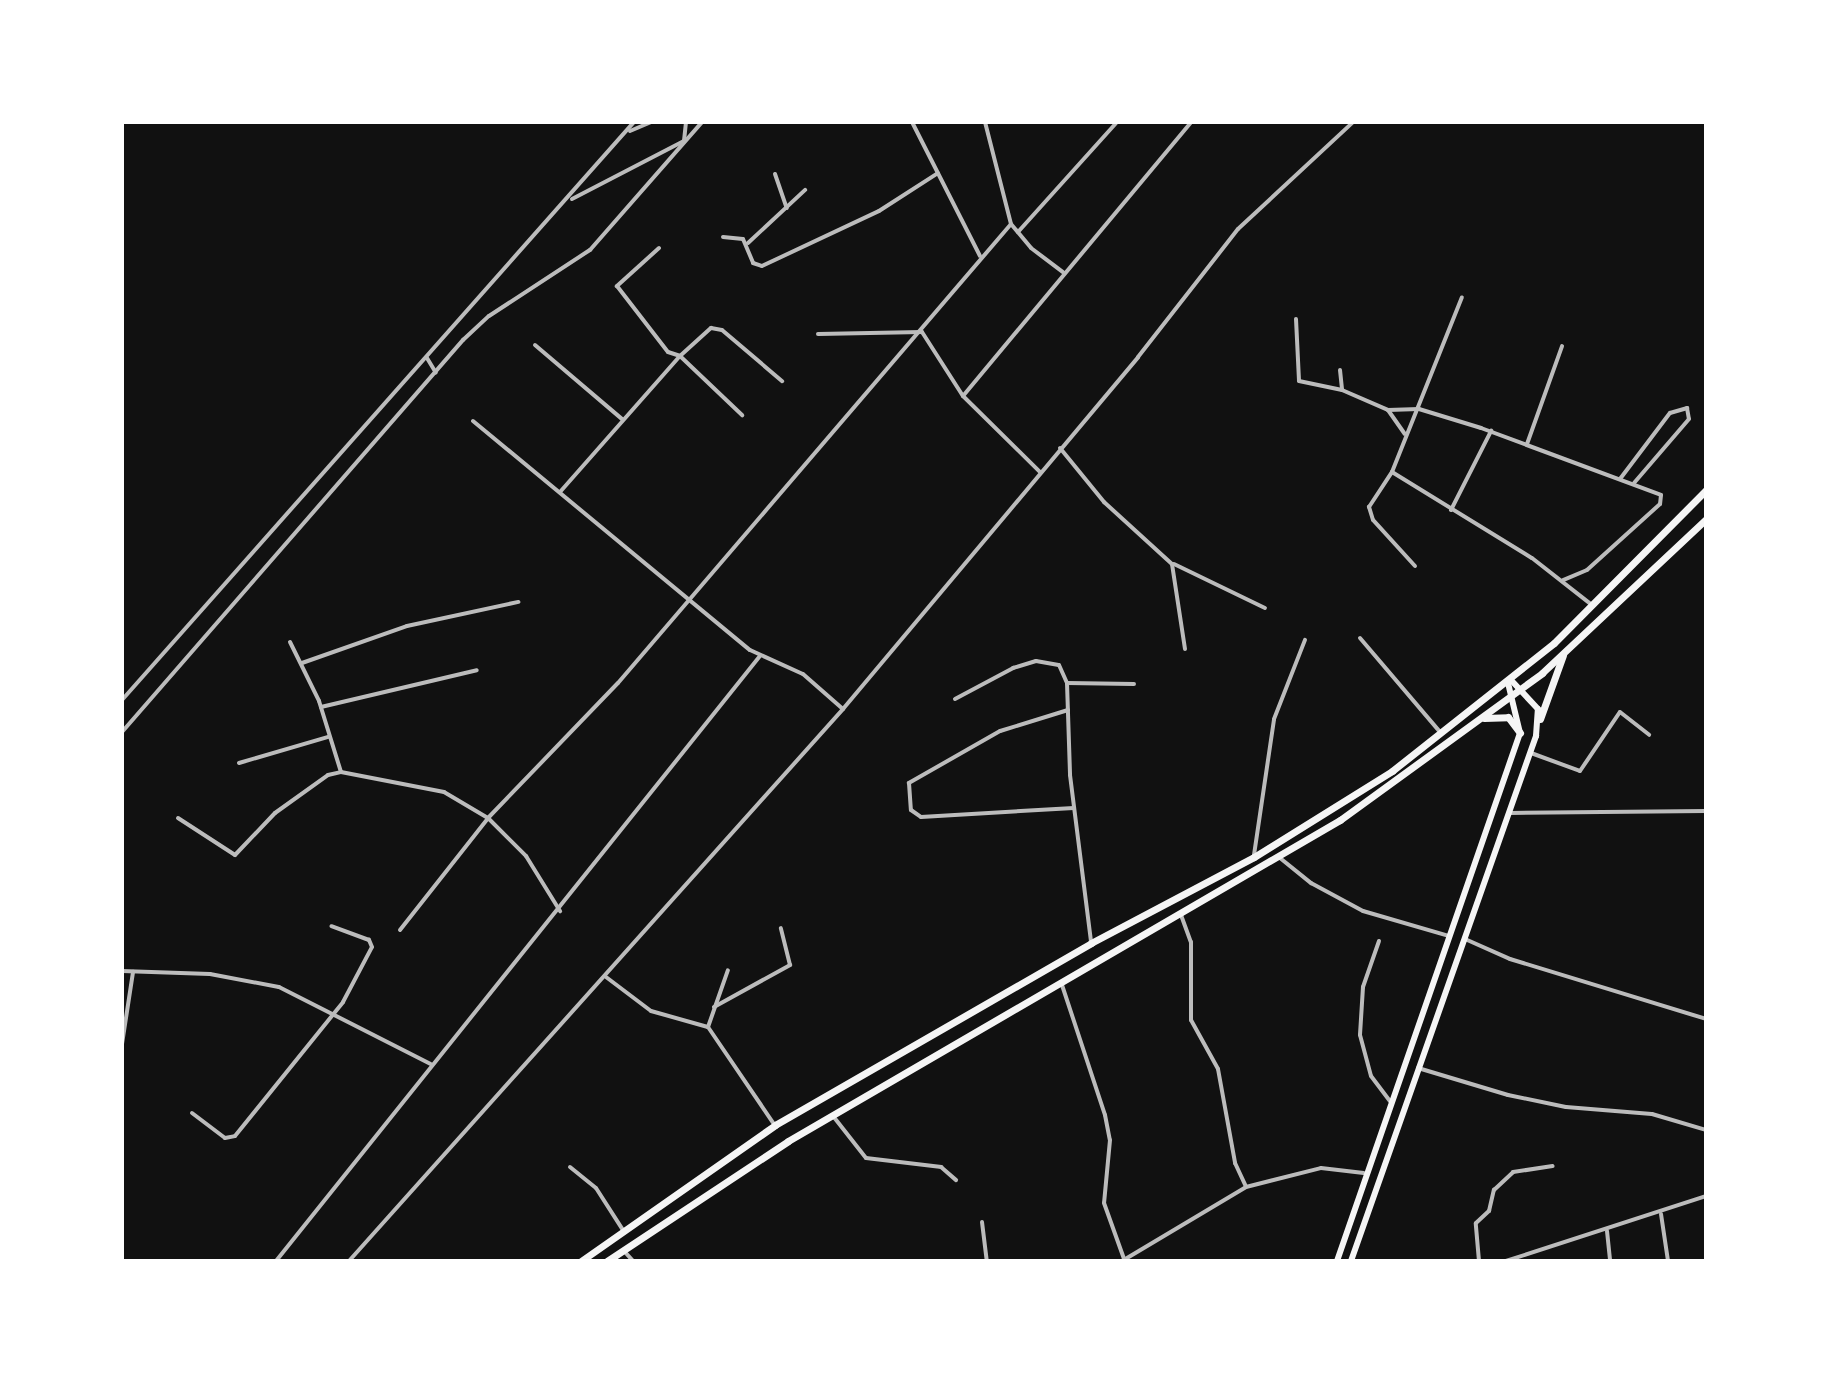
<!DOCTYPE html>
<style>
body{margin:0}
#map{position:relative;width:1828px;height:1383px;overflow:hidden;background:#111;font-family:"Space Grotesk",sans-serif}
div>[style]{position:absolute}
.minor>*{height:4px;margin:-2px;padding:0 2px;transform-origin:2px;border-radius:2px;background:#bcbcbc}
.secondary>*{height:6px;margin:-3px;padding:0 3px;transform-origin:3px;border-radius:3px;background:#f5f5f5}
.primary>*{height:7px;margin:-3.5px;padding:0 3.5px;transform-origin:3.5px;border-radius:3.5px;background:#f5f5f5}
span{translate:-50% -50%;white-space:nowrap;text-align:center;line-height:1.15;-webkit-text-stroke:6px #fff;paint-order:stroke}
.frame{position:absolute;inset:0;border:124px solid #fff;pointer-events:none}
</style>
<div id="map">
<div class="minor">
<i style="left:912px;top:122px;width:150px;rotate:63.1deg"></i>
<i style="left:985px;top:122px;width:105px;rotate:75.7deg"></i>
<i style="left:1011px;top:224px;width:31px;rotate:50deg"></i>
<i style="left:1031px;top:248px;width:40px;rotate:37deg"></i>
<i style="left:630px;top:131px;width:23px;rotate:-23deg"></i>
<i style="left:775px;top:174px;width:36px;rotate:71deg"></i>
<i style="left:572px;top:199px;width:126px;rotate:-27.4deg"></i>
<i style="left:684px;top:141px;width:19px;rotate:-84deg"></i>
<i style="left:1018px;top:232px;width:148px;rotate:-48deg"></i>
<i style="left:723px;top:237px;width:20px;rotate:6deg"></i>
<i style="left:743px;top:239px;width:26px;rotate:67deg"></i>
<i style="left:753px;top:263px;width:9px;rotate:18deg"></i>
<i style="left:762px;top:266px;width:129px;rotate:-25.2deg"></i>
<i style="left:879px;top:211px;width:70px;rotate:-32.8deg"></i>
<i style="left:748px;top:243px;width:78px;rotate:-42.9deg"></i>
<i style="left:659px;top:248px;width:57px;rotate:137.9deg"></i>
<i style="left:617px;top:286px;width:83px;rotate:52.3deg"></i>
<i style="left:668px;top:352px;width:13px;rotate:18deg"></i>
<i style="left:680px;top:356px;width:86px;rotate:43.6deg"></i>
<i style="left:1296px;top:319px;width:62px;rotate:87.2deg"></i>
<i style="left:1299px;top:381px;width:44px;rotate:11.8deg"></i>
<i style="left:922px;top:332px;width:76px;rotate:57.4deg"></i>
<i style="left:963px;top:396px;width:108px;rotate:44.6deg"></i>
<i style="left:818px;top:334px;width:104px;rotate:-1.1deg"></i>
<i style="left:535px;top:345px;width:114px;rotate:40.4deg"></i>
<i style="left:427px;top:358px;width:17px;rotate:59deg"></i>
<i style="left:1340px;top:370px;width:20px;rotate:84deg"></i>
<i style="left:1342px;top:390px;width:50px;rotate:23.5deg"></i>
<i style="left:1388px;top:410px;width:29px;rotate:55deg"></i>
<i style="left:963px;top:396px;width:356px;rotate:-50.2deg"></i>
<i style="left:1388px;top:410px;width:31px;rotate:-2deg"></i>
<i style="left:1419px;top:409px;width:65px;rotate:17deg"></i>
<i style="left:1481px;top:428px;width:192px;rotate:20.4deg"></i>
<i style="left:1661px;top:495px;width:9px;rotate:96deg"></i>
<i style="left:1660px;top:504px;width:98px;rotate:137.9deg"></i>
<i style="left:1587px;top:570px;width:26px;rotate:157deg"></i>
<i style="left:473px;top:421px;width:359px;rotate:39.6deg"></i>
<i style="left:750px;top:650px;width:58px;rotate:24.4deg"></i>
<i style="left:803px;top:674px;width:53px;rotate:41.2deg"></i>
<i style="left:1527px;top:444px;width:104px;rotate:-70.3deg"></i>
<i style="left:1060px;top:448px;width:70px;rotate:50.8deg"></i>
<i style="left:1104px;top:502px;width:92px;rotate:42.4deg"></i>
<i style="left:1172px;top:564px;width:86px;rotate:81.3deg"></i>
<i style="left:1392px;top:472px;width:164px;rotate:31.6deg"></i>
<i style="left:1532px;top:558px;width:76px;rotate:38.1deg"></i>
<i style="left:1620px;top:479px;width:83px;rotate:-52.9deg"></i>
<i style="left:1670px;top:413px;width:18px;rotate:-16deg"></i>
<i style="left:1687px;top:408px;width:11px;rotate:80deg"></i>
<i style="left:1689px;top:419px;width:84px;rotate:130.7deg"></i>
<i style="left:560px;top:492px;width:181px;rotate:-48.6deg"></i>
<i style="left:680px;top:356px;width:42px;rotate:-42.1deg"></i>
<i style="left:711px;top:328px;width:11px;rotate:10deg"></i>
<i style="left:722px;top:330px;width:79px;rotate:40.4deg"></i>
<i style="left:1451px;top:510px;width:89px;rotate:-63.1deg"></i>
<i style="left:1174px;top:564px;width:101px;rotate:25.8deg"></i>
<i style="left:1415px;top:566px;width:62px;rotate:-132.4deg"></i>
<i style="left:1373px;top:520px;width:14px;rotate:-107deg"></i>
<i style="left:1369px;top:507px;width:42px;rotate:-56.7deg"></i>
<i style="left:1392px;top:472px;width:188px;rotate:-68.2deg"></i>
<i style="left:1360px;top:638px;width:123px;rotate:49.6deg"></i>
<i style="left:290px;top:642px;width:66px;rotate:63.8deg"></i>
<i style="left:319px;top:701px;width:74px;rotate:72.8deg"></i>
<i style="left:302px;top:663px;width:111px;rotate:-19.4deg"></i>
<i style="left:407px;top:626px;width:114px;rotate:-12.2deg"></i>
<i style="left:1067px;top:683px;width:67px;rotate:0.9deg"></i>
<i style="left:955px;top:699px;width:66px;rotate:-28.1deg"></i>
<i style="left:1013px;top:668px;width:24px;rotate:-17deg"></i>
<i style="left:1036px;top:661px;width:23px;rotate:10deg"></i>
<i style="left:1059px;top:665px;width:20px;rotate:66deg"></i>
<i style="left:1067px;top:683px;width:92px;rotate:88.1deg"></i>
<i style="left:1070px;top:775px;width:167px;rotate:82.8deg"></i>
<i style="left:122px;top:700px;width:772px;rotate:-48.47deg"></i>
<i style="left:321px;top:707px;width:160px;rotate:-13.3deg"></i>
<i style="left:1068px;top:710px;width:71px;rotate:162.8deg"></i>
<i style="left:1000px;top:731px;width:105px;rotate:150.3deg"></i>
<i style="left:909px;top:783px;width:27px;rotate:86deg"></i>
<i style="left:911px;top:810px;width:12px;rotate:35deg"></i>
<i style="left:921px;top:817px;width:153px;rotate:-3.4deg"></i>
<i style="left:122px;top:732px;width:520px;rotate:-48.98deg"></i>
<i style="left:463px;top:340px;width:35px;rotate:-43deg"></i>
<i style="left:489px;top:316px;width:121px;rotate:-33.2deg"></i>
<i style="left:590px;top:250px;width:170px;rotate:-48.8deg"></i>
<i style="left:1531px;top:753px;width:52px;rotate:20.2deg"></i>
<i style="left:1580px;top:771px;width:71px;rotate:-55.9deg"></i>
<i style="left:1620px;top:712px;width:37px;rotate:38deg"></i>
<i style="left:239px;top:763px;width:93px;rotate:-16.3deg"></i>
<i style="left:1510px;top:813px;width:196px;rotate:-0.6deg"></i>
<i style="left:178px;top:818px;width:68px;rotate:33deg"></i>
<i style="left:235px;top:855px;width:58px;rotate:-46.4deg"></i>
<i style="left:275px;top:813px;width:65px;rotate:-35.6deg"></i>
<i style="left:328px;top:775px;width:13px;rotate:-13deg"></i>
<i style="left:341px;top:772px;width:105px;rotate:11deg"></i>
<i style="left:444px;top:792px;width:51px;rotate:30.6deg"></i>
<i style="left:488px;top:818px;width:54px;rotate:45deg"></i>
<i style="left:526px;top:856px;width:65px;rotate:58.3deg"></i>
<i style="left:1254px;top:855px;width:137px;rotate:-81.6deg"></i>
<i style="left:1274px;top:719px;width:85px;rotate:-68.6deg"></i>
<i style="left:1280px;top:858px;width:40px;rotate:39deg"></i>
<i style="left:1311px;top:883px;width:59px;rotate:28.3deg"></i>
<i style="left:1363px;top:911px;width:90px;rotate:16.2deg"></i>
<i style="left:1181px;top:915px;width:29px;rotate:70deg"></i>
<i style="left:1191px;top:942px;width:78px;rotate:90deg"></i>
<i style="left:1191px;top:1020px;width:56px;rotate:61.1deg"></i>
<i style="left:1218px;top:1069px;width:96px;rotate:79.7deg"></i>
<i style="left:1235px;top:1163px;width:26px;rotate:65deg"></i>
<i style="left:400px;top:930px;width:142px;rotate:-51.8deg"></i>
<i style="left:488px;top:818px;width:187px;rotate:-46.1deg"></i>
<i style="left:618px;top:683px;width:604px;rotate:-49.43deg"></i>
<i style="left:1465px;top:939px;width:49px;rotate:24deg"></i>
<i style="left:1510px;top:959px;width:205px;rotate:17deg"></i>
<i style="left:1379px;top:941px;width:49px;rotate:109.2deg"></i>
<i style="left:1363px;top:987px;width:48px;rotate:93.6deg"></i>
<i style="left:1360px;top:1035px;width:42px;rotate:75deg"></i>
<i style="left:1371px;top:1076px;width:31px;rotate:53deg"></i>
<i style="left:122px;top:971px;width:88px;rotate:2deg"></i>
<i style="left:210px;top:974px;width:70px;rotate:10.7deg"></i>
<i style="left:279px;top:987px;width:170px;rotate:26.9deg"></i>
<i style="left:606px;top:977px;width:56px;rotate:37.1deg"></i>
<i style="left:651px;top:1011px;width:59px;rotate:15.7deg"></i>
<i style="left:708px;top:1027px;width:117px;rotate:55.8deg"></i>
<i style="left:1061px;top:982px;width:140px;rotate:71.7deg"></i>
<i style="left:1105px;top:1115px;width:25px;rotate:79deg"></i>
<i style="left:1110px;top:1140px;width:63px;rotate:95.4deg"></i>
<i style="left:1104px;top:1203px;width:59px;rotate:70.3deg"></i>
<i style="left:714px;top:1007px;width:87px;rotate:-28.9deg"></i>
<i style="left:790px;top:965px;width:38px;rotate:-104deg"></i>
<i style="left:708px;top:1027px;width:60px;rotate:-70.7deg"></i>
<i style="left:122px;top:1044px;width:73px;rotate:-81.3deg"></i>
<i style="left:1418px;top:1068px;width:94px;rotate:16.7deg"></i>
<i style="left:1508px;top:1095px;width:59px;rotate:11.7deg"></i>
<i style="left:1566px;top:1107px;width:86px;rotate:4.7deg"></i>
<i style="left:1652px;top:1114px;width:56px;rotate:16.5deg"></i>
<i style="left:192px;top:1113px;width:41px;rotate:37.1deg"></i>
<i style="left:225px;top:1138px;width:10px;rotate:-11deg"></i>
<i style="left:235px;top:1136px;width:172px;rotate:-51.1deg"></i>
<i style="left:343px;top:1002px;width:62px;rotate:-62.2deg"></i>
<i style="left:372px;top:947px;width:8px;rotate:-113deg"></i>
<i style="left:369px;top:940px;width:40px;rotate:-159.8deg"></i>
<i style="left:833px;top:1116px;width:53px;rotate:51.8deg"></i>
<i style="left:866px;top:1158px;width:76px;rotate:6.8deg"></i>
<i style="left:941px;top:1167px;width:20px;rotate:41deg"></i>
<i style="left:570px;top:1167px;width:33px;rotate:39deg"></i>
<i style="left:596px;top:1188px;width:50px;rotate:57.3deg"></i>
<i style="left:1661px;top:1214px;width:48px;rotate:81.5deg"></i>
<i style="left:982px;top:1222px;width:39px;rotate:83deg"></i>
<i style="left:1607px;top:1231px;width:30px;rotate:84deg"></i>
<i style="left:624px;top:1251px;width:13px;rotate:48deg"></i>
<i style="left:276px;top:1261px;width:775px;rotate:-51.34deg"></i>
<i style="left:349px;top:1261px;width:741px;rotate:-48.17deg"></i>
<i style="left:843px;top:709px;width:459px;rotate:-50deg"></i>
<i style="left:1138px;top:357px;width:162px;rotate:-52deg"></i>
<i style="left:1238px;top:229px;width:157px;rotate:-42.9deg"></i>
<i style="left:1122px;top:1261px;width:144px;rotate:-30.8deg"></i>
<i style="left:1246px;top:1187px;width:77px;rotate:-14.2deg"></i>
<i style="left:1321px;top:1168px;width:43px;rotate:6.6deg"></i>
<i style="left:1479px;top:1261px;width:38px;rotate:-95deg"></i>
<i style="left:1476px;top:1223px;width:18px;rotate:-43deg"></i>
<i style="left:1489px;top:1211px;width:22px;rotate:-77deg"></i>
<i style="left:1494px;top:1190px;width:26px;rotate:-43deg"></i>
<i style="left:1513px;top:1172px;width:40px;rotate:-8.5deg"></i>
<i style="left:1506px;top:1261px;width:210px;rotate:-18deg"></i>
</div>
<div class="secondary">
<i style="left:1337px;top:1261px;width:559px;rotate:-70.88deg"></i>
<i style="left:1520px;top:733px;width:51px;rotate:-103.5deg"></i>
<i style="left:1351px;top:1261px;width:557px;rotate:-70.59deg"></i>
<i style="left:1536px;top:736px;width:27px;rotate:-86deg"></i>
<i style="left:1538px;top:709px;width:40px;rotate:-133deg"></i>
</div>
<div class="primary">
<i style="left:1484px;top:718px;width:24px;rotate:-2deg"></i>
<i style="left:1508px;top:717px;width:20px;rotate:53deg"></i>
<i style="left:1540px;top:719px;width:68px;rotate:-70.2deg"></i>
<i style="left:581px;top:1261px;width:237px;rotate:-35deg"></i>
<i style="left:775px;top:1125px;width:365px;rotate:-29.9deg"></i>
<i style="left:1091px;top:943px;width:184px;rotate:-27.8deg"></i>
<i style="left:1254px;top:857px;width:163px;rotate:-31.9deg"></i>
<i style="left:1392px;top:771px;width:206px;rotate:-38.3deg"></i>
<i style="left:1554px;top:643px;width:216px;rotate:-45.2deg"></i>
<i style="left:607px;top:1261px;width:217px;rotate:-33.5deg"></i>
<i style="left:788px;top:1141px;width:639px;rotate:-30.18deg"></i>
<i style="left:1340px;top:820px;width:250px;rotate:-36deg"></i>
<i style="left:1542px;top:673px;width:225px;rotate:-43.2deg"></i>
</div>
<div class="frame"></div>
</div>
